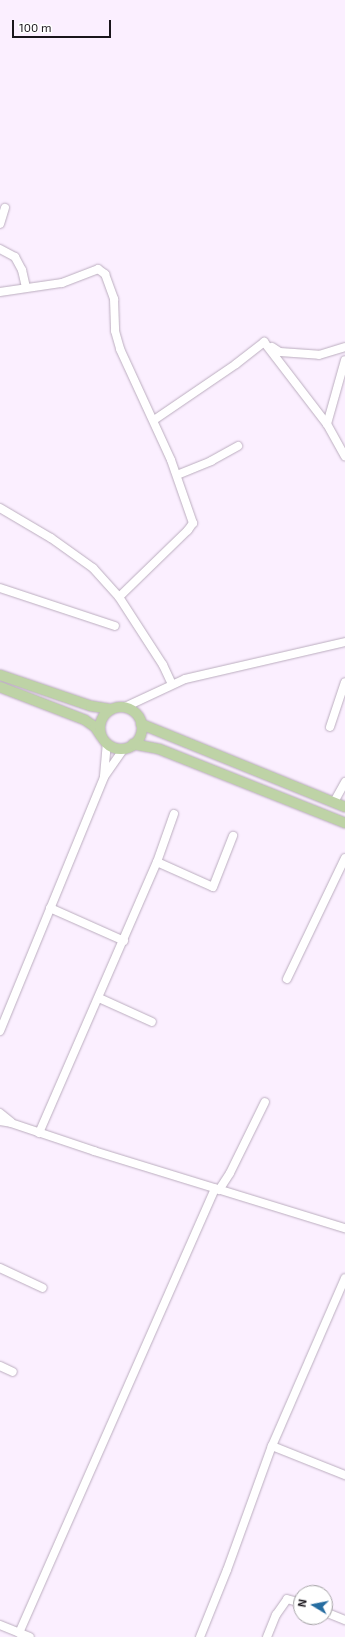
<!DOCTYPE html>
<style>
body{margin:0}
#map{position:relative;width:345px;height:1637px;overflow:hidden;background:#fbefff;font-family:"Exo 2",sans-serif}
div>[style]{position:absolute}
.roads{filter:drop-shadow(0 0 1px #bbadbf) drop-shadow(0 0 1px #bbadbf)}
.minor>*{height:8px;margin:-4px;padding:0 4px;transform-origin:4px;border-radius:4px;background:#fff}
.major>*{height:10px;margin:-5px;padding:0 5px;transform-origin:5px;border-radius:5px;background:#bed3a6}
.major>.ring{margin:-5px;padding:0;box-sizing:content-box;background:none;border:10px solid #bed3a6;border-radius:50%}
span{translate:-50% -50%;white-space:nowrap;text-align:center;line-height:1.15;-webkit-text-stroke:3px #fff;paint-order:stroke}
.north{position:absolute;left:293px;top:1585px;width:40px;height:40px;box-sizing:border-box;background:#fff;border:1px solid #a3a1a4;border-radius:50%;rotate:280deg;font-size:11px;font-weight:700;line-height:16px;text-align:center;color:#19151b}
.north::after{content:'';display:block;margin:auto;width:14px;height:18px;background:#266da1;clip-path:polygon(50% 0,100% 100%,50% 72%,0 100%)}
.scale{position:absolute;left:12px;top:20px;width:99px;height:18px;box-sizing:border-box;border:2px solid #19151b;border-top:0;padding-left:5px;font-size:12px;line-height:14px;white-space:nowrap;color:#19151b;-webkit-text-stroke:3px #fff;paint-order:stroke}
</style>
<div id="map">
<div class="roads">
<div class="minor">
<i style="left:0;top:224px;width:17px;rotate:-73deg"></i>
<i style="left:0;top:249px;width:17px;rotate:28deg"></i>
<i style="left:15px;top:257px;width:15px;rotate:62deg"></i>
<i style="left:22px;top:270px;width:18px;rotate:77deg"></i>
<i style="left:0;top:292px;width:63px;rotate:-8.3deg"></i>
<i style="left:62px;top:283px;width:39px;rotate:-21deg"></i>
<i style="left:98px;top:269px;width:9px;rotate:36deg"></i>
<i style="left:105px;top:274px;width:27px;rotate:70deg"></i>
<i style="left:114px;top:299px;width:32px;rotate:88deg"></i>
<i style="left:115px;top:331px;width:19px;rotate:74deg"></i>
<i style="left:120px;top:349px;width:122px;rotate:65.3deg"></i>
<i style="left:171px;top:460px;width:67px;rotate:70.8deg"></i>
<i style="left:193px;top:523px;width:9px;rotate:126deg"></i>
<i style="left:188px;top:530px;width:96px;rotate:135.8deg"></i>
<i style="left:264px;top:342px;width:103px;rotate:52.5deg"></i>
<i style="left:327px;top:424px;width:37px;rotate:61deg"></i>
<i style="left:272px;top:347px;width:9px;rotate:32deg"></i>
<i style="left:280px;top:352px;width:39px;rotate:4deg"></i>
<i style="left:319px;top:355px;width:27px;rotate:-17deg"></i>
<i style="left:154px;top:420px;width:99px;rotate:-34.3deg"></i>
<i style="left:236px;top:364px;width:36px;rotate:-38deg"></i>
<i style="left:327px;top:424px;width:66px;rotate:-74.3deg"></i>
<i style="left:177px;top:475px;width:37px;rotate:-22deg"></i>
<i style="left:211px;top:461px;width:31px;rotate:-29deg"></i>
<i style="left:0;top:508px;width:59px;rotate:30.5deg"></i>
<i style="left:51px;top:538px;width:52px;rotate:35.5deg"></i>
<i style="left:93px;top:568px;width:39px;rotate:48deg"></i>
<i style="left:119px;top:597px;width:81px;rotate:57.1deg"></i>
<i style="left:163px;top:665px;width:21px;rotate:65deg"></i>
<i style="left:0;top:588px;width:121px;rotate:18.3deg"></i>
<i style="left:125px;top:707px;width:66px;rotate:-25deg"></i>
<i style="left:185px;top:679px;width:164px;rotate:-13deg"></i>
<i style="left:330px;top:727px;width:47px;rotate:-71.6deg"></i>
<i style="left:104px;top:776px;width:33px;rotate:-85deg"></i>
<i style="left:334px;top:802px;width:23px;rotate:-61deg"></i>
<i style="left:157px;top:862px;width:51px;rotate:-70.5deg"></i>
<i style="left:50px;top:908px;width:81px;rotate:24deg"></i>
<i style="left:287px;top:979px;width:134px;rotate:-64.4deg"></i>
<i style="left:99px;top:998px;width:58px;rotate:24.4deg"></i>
<i style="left:0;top:1031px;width:274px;rotate:-67.7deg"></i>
<i style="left:104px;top:777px;width:35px;rotate:-55deg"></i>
<i style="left:0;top:1113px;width:14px;rotate:39deg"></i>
<i style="left:0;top:1121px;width:11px;rotate:10deg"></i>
<i style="left:11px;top:1123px;width:88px;rotate:18.6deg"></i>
<i style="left:94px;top:1151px;width:263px;rotate:17.1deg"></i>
<i style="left:39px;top:1133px;width:296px;rotate:-66.5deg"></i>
<i style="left:157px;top:862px;width:61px;rotate:24.1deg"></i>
<i style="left:213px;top:887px;width:55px;rotate:-68.6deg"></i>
<i style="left:219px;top:1190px;width:20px;rotate:-57deg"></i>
<i style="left:230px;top:1173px;width:79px;rotate:-63.8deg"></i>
<i style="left:0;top:1268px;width:47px;rotate:24.9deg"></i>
<i style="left:0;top:1366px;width:14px;rotate:25deg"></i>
<i style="left:272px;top:1446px;width:79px;rotate:21.7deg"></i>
<i style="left:325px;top:1612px;width:22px;rotate:22deg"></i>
<i style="left:0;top:1625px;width:32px;rotate:22deg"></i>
<i style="left:19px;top:1633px;width:486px;rotate:-66.2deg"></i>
<i style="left:200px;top:1637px;width:72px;rotate:-68.1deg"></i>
<i style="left:227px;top:1570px;width:132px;rotate:-70.1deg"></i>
<i style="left:272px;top:1446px;width:183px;rotate:-66.5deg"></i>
<i style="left:267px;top:1637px;width:24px;rotate:-68deg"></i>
<i style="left:276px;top:1615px;width:19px;rotate:-55deg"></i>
<i style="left:287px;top:1599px;width:15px;rotate:16deg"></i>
</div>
<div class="major">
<i style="left:0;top:675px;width:96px;rotate:18.8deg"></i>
<i style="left:91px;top:706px;width:20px;rotate:9deg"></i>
<i style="left:0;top:687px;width:91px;rotate:21.2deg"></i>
<i style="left:85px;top:720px;width:12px;rotate:35deg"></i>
<i style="left:95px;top:727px;width:11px;rotate:56deg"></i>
<i class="ring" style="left:100px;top:707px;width:32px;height:32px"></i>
<i style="left:141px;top:724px;width:220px;rotate:22.1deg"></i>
<i style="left:133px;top:744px;width:26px;rotate:11deg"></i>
<i style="left:159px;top:749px;width:200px;rotate:21.7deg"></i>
</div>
</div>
<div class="north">N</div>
<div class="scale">100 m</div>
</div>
